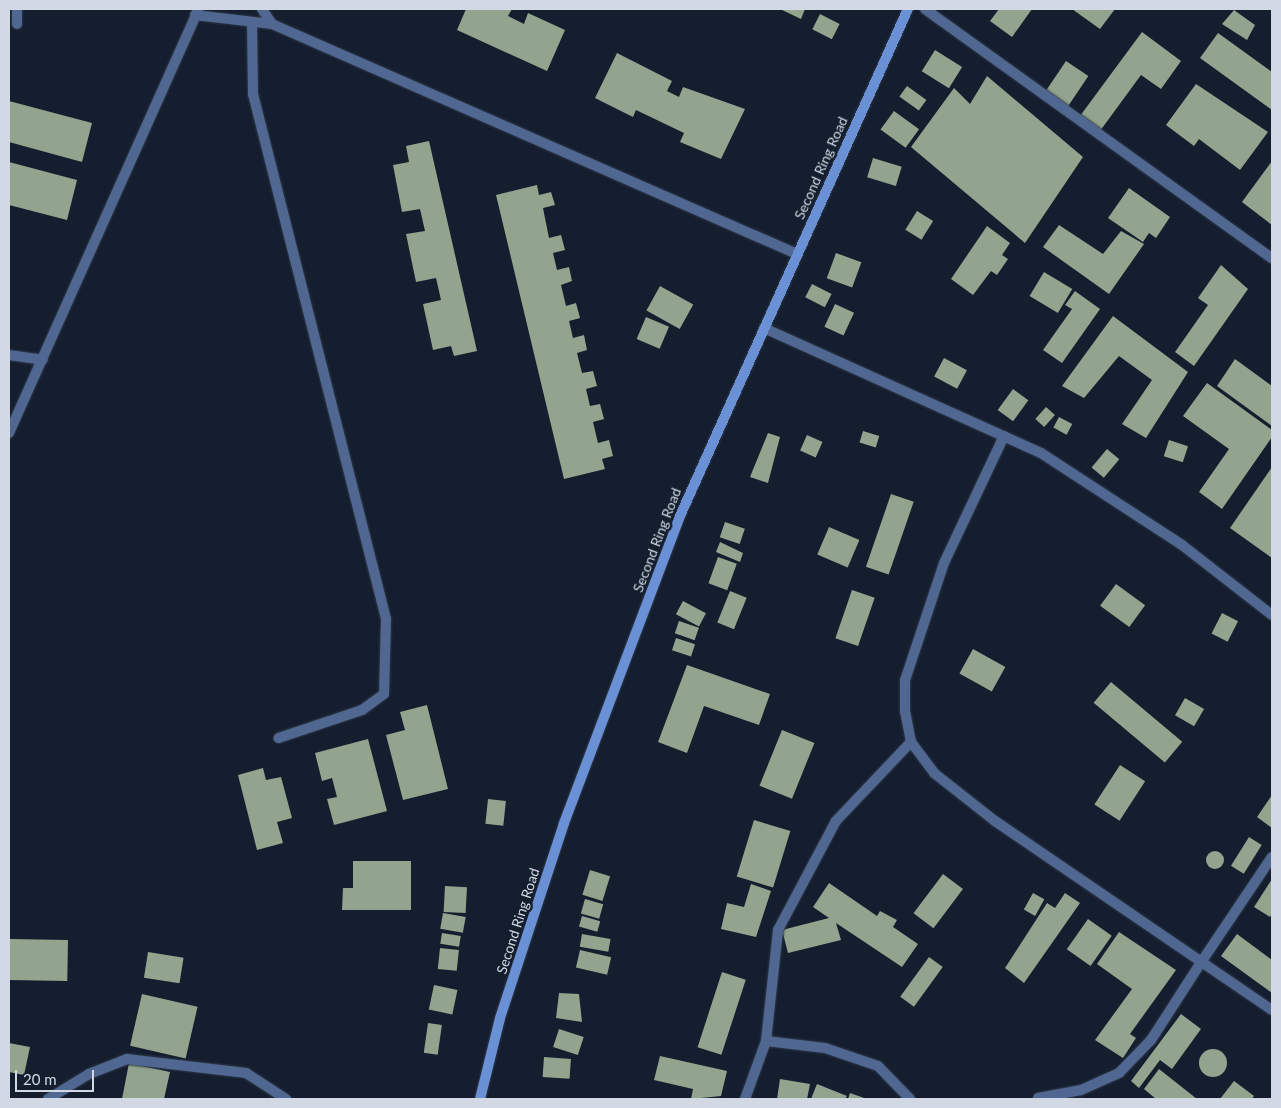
<!DOCTYPE html>
<style>
body{margin:0}
#map{position:relative;width:1281px;height:1108px;overflow:hidden;background:#141e2f;font-family:Lato,sans-serif}
div>[style]{position:absolute}
.building>*{inset:0;background:#92a48e;transform-origin:0 0}
.round{border-radius:50%}
.roads{filter:drop-shadow(0 0 1px #2f3848) drop-shadow(0 0 1px #2f3848)}
.lane>*{height:10px;margin:-5px;padding:0 5px;transform-origin:5px;border-radius:5px;background:#4f6791}
.street>*{height:10px;margin:-5px;padding:0 5px;transform-origin:5px;border-radius:5px;background:#4f6791}
.secondary>*{height:10px;margin:-5px;padding:0 5px;transform-origin:5px;border-radius:5px;background:#6a90d5}
span{translate:-50% -50%;white-space:nowrap;text-align:center;line-height:1.15;-webkit-text-stroke:5px #141e2f;paint-order:stroke}
.street-label{font-size:14px;color:#d2d9e5}
.frame{position:absolute;inset:0;border:10px solid #d2d9e5;pointer-events:none}
.scale{position:absolute;left:15px;top:1070px;width:79px;height:22px;box-sizing:border-box;border:2px solid #d2d9e5;border-top:0;padding-left:6px;font-size:15px;line-height:18px;white-space:nowrap;color:#d2d9e5;-webkit-text-stroke:4px #141e2f;paint-order:stroke}
</style>
<div id="map">
<div class="building">
<i style="clip-path:polygon(466px 9px,512px 9px,508px 16px,524px 24px,528px 13px,565px 30px,547px 71px,457px 30px)"></i>
<i style="clip-path:polygon(780px 9px,805px 9px,801px 19px)"></i>
<i style="clip-path:polygon(999px 9px,1032px 9px,1012px 37px,990px 21px)"></i>
<i style="clip-path:polygon(1072px 9px,1115px 9px,1100px 29px)"></i>
<i style="clip-path:polygon(1234px 10px,1255px 25px,1247px 40px,1222px 24px)"></i>
<i style="left:820px;top:14px;width:22px;height:17px;rotate:27deg"></i>
<i style="clip-path:polygon(1142px 32px,1181px 61px,1161px 89px,1141px 75px,1100px 131px,1080px 116px)"></i>
<i style="clip-path:polygon(1218px 33px,1272px 72px,1272px 110px,1200px 58px)"></i>
<i style="left:935px;top:50px;width:32px;height:25px;rotate:32deg"></i>
<i style="clip-path:polygon(617px 53px,672px 81px,667px 91px,679px 97px,683px 87px,745px 109px,721px 159px,680px 142px,684px 133px,636px 110px,633px 117px,595px 98px)"></i>
<i style="left:1066px;top:61px;width:27px;height:37px;rotate:34deg"></i>
<i style="clip-path:polygon(987px 76px,1083px 157px,1025px 243px,911px 147px,954px 88px,970px 104px)"></i>
<i style="clip-path:polygon(1196px 84px,1268px 132px,1240px 170px,1199px 139px,1194px 146px,1166px 125px)"></i>
<i style="left:907px;top:86px;width:24px;height:13px;rotate:36deg"></i>
<i style="clip-path:polygon(9px 101px,92px 123px,82px 162px,9px 142px)"></i>
<i style="left:894px;top:111px;width:31px;height:23px;rotate:36deg"></i>
<i style="clip-path:polygon(429px 141px,477px 351px,454px 356px,451px 346px,433px 350px,423px 304px,441px 300px,436px 278px,416px 282px,406px 234px,425px 231px,420px 209px,402px 212px,393px 165px,409px 162px,406px 146px)"></i>
<i style="left:873px;top:158px;width:30px;height:20px;rotate:17deg"></i>
<i style="clip-path:polygon(1272px 161px,1272px 225px,1242px 202px)"></i>
<i style="clip-path:polygon(9px 162px,77px 180px,67px 220px,9px 205px)"></i>
<i style="clip-path:polygon(537px 185px,539px 195px,551px 192px,555px 205px,543px 208px,549px 238px,561px 235px,565px 250px,553px 253px,557px 270px,569px 267px,572px 281px,561px 285px,566px 306px,576px 303px,580px 318px,569px 321px,573px 338px,584px 335px,587px 350px,577px 353px,582px 373px,593px 371px,597px 386px,586px 389px,590px 406px,600px 404px,604px 419px,593px 422px,598px 443px,609px 440px,613px 456px,602px 459px,605px 469px,564px 479px,496px 195px)"></i>
<i style="clip-path:polygon(1129px 188px,1170px 217px,1156px 238px,1149px 233px,1143px 242px,1108px 218px)"></i>
<i style="left:917px;top:211px;width:19px;height:22px;rotate:32deg"></i>
<i style="clip-path:polygon(1059px 225px,1103px 254px,1121px 231px,1144px 244px,1109px 294px,1043px 247px)"></i>
<i style="clip-path:polygon(987px 226px,1010px 243px,1002px 255px,1008px 259px,997px 275px,991px 271px,973px 295px,951px 279px)"></i>
<i style="left:836px;top:253px;width:27px;height:27px;rotate:20deg"></i>
<i style="clip-path:polygon(1221px 265px,1248px 289px,1194px 366px,1175px 352px,1208px 305px,1198px 298px)"></i>
<i style="left:1044px;top:272px;width:33px;height:28px;rotate:31deg"></i>
<i style="left:812px;top:284px;width:22px;height:15px;rotate:27deg"></i>
<i style="left:660px;top:286px;width:38px;height:28px;rotate:29deg"></i>
<i style="clip-path:polygon(1075px 291px,1100px 309px,1062px 363px,1043px 350px,1072px 309px,1065px 305px)"></i>
<i style="left:835px;top:304px;width:21px;height:25px;rotate:25deg"></i>
<i style="clip-path:polygon(1113px 316px,1188px 372px,1146px 438px,1122px 424px,1152px 380px,1119px 356px,1084px 398px,1062px 386px)"></i>
<i style="left:646px;top:317px;width:25px;height:24px;rotate:23deg"></i>
<i style="left:944px;top:358px;width:26px;height:21px;rotate:28deg"></i>
<i style="clip-path:polygon(1235px 359px,1272px 386px,1272px 426px,1217px 386px)"></i>
<i style="clip-path:polygon(1207px 383px,1272px 430px,1272px 437px,1222px 509px,1199px 492px,1229px 449px,1183px 416px)"></i>
<i style="left:1013px;top:389px;width:19px;height:26px;rotate:36deg"></i>
<i style="left:1046px;top:407px;width:12px;height:16px;rotate:42deg"></i>
<i style="left:1059px;top:417px;width:15px;height:12px;rotate:28deg"></i>
<i style="left:863px;top:431px;width:17px;height:12px;rotate:17deg"></i>
<i style="clip-path:polygon(768px 433px,780px 437px,768px 483px,750px 477px)"></i>
<i style="left:807px;top:435px;width:17px;height:17px;rotate:24deg"></i>
<i style="left:1169px;top:440px;width:20px;height:17px;rotate:18deg"></i>
<i style="left:1107px;top:449px;width:16px;height:24px;rotate:40deg"></i>
<i style="clip-path:polygon(1272px 467px,1272px 558px,1230px 528px)"></i>
<i style="left:891px;top:494px;width:24px;height:77px;rotate:19deg"></i>
<i style="left:725px;top:522px;width:21px;height:16px;rotate:19deg"></i>
<i style="left:829px;top:527px;width:33px;height:30px;rotate:23deg"></i>
<i style="clip-path:polygon(720px 542px,743px 553px,740px 562px,716px 552px)"></i>
<i style="left:718px;top:557px;width:20px;height:28px;rotate:20deg"></i>
<i style="left:1116px;top:584px;width:36px;height:27px;rotate:36deg"></i>
<i style="left:852px;top:590px;width:24px;height:51px;rotate:19deg"></i>
<i style="left:730px;top:591px;width:18px;height:34px;rotate:22deg"></i>
<i style="left:683px;top:601px;width:26px;height:15px;rotate:28deg"></i>
<i style="left:1222px;top:613px;width:18px;height:23px;rotate:27deg"></i>
<i style="left:679px;top:621px;width:21px;height:13px;rotate:19deg"></i>
<i style="left:676px;top:638px;width:20px;height:13px;rotate:18deg"></i>
<i style="left:973px;top:649px;width:37px;height:28px;rotate:29deg"></i>
<i style="clip-path:polygon(687px 665px,770px 694px,759px 725px,704px 706px,687px 753px,658px 742px)"></i>
<i style="left:1111px;top:682px;width:93px;height:27px;rotate:40deg"></i>
<i style="left:1185px;top:698px;width:22px;height:20px;rotate:30deg"></i>
<i style="clip-path:polygon(427px 705px,448px 789px,403px 800px,386px 735px,405px 730px,400px 712px)"></i>
<i style="left:782px;top:730px;width:35px;height:60px;rotate:22deg"></i>
<i style="clip-path:polygon(368px 739px,387px 811px,334px 825px,327px 799px,337px 797px,332px 778px,322px 781px,315px 753px)"></i>
<i style="left:1120px;top:765px;width:30px;height:47px;rotate:33deg"></i>
<i style="clip-path:polygon(263px 768px,266px 780px,281px 777px,292px 818px,277px 822px,283px 843px,257px 850px,238px 775px)"></i>
<i style="clip-path:polygon(1272px 795px,1272px 828px,1257px 817px)"></i>
<i style="left:488px;top:799px;width:18px;height:25px;rotate:6deg"></i>
<i style="left:754px;top:820px;width:38px;height:59px;rotate:17deg"></i>
<i style="left:1249px;top:837px;width:15px;height:34px;rotate:32deg"></i>
<i class="round" style="left:1206px;top:851px;width:18px;height:18px"></i>
<i style="clip-path:polygon(353px 861px,411px 861px,411px 910px,342px 910px,343px 888px,353px 888px)"></i>
<i style="left:590px;top:870px;width:21px;height:26px;rotate:17deg"></i>
<i style="left:943px;top:874px;width:25px;height:49px;rotate:37deg"></i>
<i style="clip-path:polygon(1272px 879px,1272px 913px,1270px 917px,1254px 907px)"></i>
<i style="clip-path:polygon(829px 883px,877px 916px,880px 911px,897px 920px,893px 927px,918px 944px,902px 967px,836px 923px,841px 940px,788px 953px,782px 930px,829px 918px,813px 907px)"></i>
<i style="clip-path:polygon(751px 884px,771px 891px,756px 937px,721px 929px,727px 903px,744px 907px)"></i>
<i style="left:445px;top:886px;width:22px;height:26px;rotate:3deg"></i>
<i style="left:1033px;top:893px;width:13px;height:19px;rotate:29deg"></i>
<i style="clip-path:polygon(1065px 893px,1080px 903px,1024px 983px,1005px 968px,1047px 903px,1055px 908px)"></i>
<i style="left:585px;top:899px;width:19px;height:15px;rotate:16deg"></i>
<i style="left:443px;top:913px;width:23px;height:16px;rotate:10deg"></i>
<i style="left:582px;top:916px;width:19px;height:11px;rotate:16deg"></i>
<i style="left:1088px;top:919px;width:29px;height:37px;rotate:35deg"></i>
<i style="clip-path:polygon(1119px 932px,1176px 970px,1130px 1034px,1136px 1038px,1123px 1058px,1095px 1040px,1132px 989px,1097px 964px)"></i>
<i style="left:442px;top:933px;width:19px;height:11px;rotate:9deg"></i>
<i style="left:582px;top:934px;width:29px;height:13px;rotate:10deg"></i>
<i style="clip-path:polygon(1237px 934px,1272px 960px,1272px 993px,1221px 956px)"></i>
<i style="left:9px;top:939px;width:59px;height:41px;rotate:1deg"></i>
<i style="left:440px;top:948px;width:19px;height:21px;rotate:6deg"></i>
<i style="left:580px;top:950px;width:32px;height:18px;rotate:13deg"></i>
<i style="left:148px;top:952px;width:36px;height:26px;rotate:9deg"></i>
<i style="left:929px;top:957px;width:17px;height:49px;rotate:36deg"></i>
<i style="left:722px;top:972px;width:25px;height:79px;rotate:18deg"></i>
<i style="left:434px;top:985px;width:24px;height:25px;rotate:12deg"></i>
<i style="clip-path:polygon(559px 993px,579px 994px,582px 1022px,556px 1018px)"></i>
<i style="left:142px;top:994px;width:57px;height:53px;rotate:13deg"></i>
<i style="clip-path:polygon(1181px 1014px,1201px 1029px,1172px 1069px,1160px 1060px,1139px 1088px,1131px 1081px)"></i>
<i style="left:428px;top:1023px;width:14px;height:30px;rotate:8deg"></i>
<i style="left:559px;top:1029px;width:26px;height:19px;rotate:18deg"></i>
<i style="clip-path:polygon(9px 1043px,30px 1047px,24px 1075px,9px 1072px)"></i>
<i class="round" style="left:1199px;top:1049px;width:28px;height:28px"></i>
<i style="clip-path:polygon(660px 1056px,727px 1071px,721px 1096px,691px 1099px,693px 1089px,654px 1080px)"></i>
<i style="left:544px;top:1057px;width:27px;height:20px;rotate:4deg"></i>
<i style="clip-path:polygon(129px 1063px,170px 1072px,164px 1099px,122px 1099px)"></i>
<i style="clip-path:polygon(1159px 1069px,1197px 1099px,1156px 1099px,1144px 1089px)"></i>
<i style="clip-path:polygon(780px 1079px,810px 1084px,807px 1099px,777px 1099px)"></i>
<i style="clip-path:polygon(1234px 1081px,1254px 1096px,1252px 1099px,1220px 1099px)"></i>
<i style="clip-path:polygon(817px 1084px,847px 1096px,845px 1099px,811px 1099px)"></i>
<i style="clip-path:polygon(850px 1093px,867px 1099px,848px 1099px)"></i>
</div>
<div class="roads">
<div class="lane">
<i style="left:17px;top:24px;width:15px;rotate:-90deg"></i>
<i style="left:766px;top:1041px;width:59px;rotate:6.8deg"></i>
<i style="left:825px;top:1048px;width:56px;rotate:18.8deg"></i>
<i style="left:878px;top:1066px;width:46px;rotate:45.9deg"></i>
<i style="left:1038px;top:1098px;width:44px;rotate:-10.5deg"></i>
<i style="left:1081px;top:1090px;width:42px;rotate:-24.1deg"></i>
<i style="left:1119px;top:1073px;width:46px;rotate:-45.9deg"></i>
<i style="left:1151px;top:1040px;width:94px;rotate:-57.2deg"></i>
</div>
<div class="street">
<i style="left:262px;top:9px;width:18px;rotate:56deg"></i>
<i style="left:925px;top:9px;width:427px;rotate:35.7deg"></i>
<i style="left:195px;top:15px;width:78px;rotate:6.7deg"></i>
<i style="left:272px;top:24px;width:573px;rotate:23.66deg"></i>
<i style="left:252px;top:22px;width:72px;rotate:89.2deg"></i>
<i style="left:253px;top:94px;width:542px;rotate:75.78deg"></i>
<i style="left:386px;top:619px;width:75px;rotate:91.5deg"></i>
<i style="left:384px;top:694px;width:27px;rotate:144deg"></i>
<i style="left:362px;top:710px;width:88px;rotate:161.4deg"></i>
<i style="left:764px;top:328px;width:304px;rotate:24.3deg"></i>
<i style="left:1041px;top:453px;width:168px;rotate:33.1deg"></i>
<i style="left:1182px;top:545px;width:114px;rotate:37.9deg"></i>
<i style="left:9px;top:355px;width:34px;rotate:8deg"></i>
<i style="left:9px;top:433px;width:463px;rotate:-65.9deg"></i>
<i style="left:1004px;top:436px;width:140px;rotate:115.3deg"></i>
<i style="left:944px;top:563px;width:123px;rotate:108.4deg"></i>
<i style="left:905px;top:680px;width:31px;rotate:90deg"></i>
<i style="left:905px;top:711px;width:32px;rotate:79deg"></i>
<i style="left:911px;top:742px;width:39px;rotate:53deg"></i>
<i style="left:934px;top:773px;width:78px;rotate:38.2deg"></i>
<i style="left:995px;top:821px;width:335px;rotate:34.3deg"></i>
<i style="left:1202px;top:961px;width:125px;rotate:-56.1deg"></i>
<i style="left:48px;top:1099px;width:48px;rotate:-31.4deg"></i>
<i style="left:89px;top:1074px;width:41px;rotate:-21.5deg"></i>
<i style="left:127px;top:1059px;width:120px;rotate:6.7deg"></i>
<i style="left:246px;top:1073px;width:48px;rotate:33deg"></i>
<i style="left:745px;top:1099px;width:62px;rotate:-70.1deg"></i>
<i style="left:766px;top:1041px;width:112px;rotate:-83.8deg"></i>
<i style="left:778px;top:930px;width:123px;rotate:-62deg"></i>
<i style="left:836px;top:821px;width:109px;rotate:-46.5deg"></i>
</div>
<div class="secondary">
<i style="left:480px;top:1099px;width:83px;rotate:-76.1deg"></i>
<i style="left:500px;top:1018px;width:205px;rotate:-71.8deg"></i>
<i style="left:564px;top:823px;width:328px;rotate:-69.3deg"></i>
<i style="left:680px;top:516px;width:556px;rotate:-65.79deg"></i>
</div>
</div>
<div class="street-label">
<span style="left:821px;top:168px;rotate:-66deg">Second Ring Road</span>
<span style="left:657px;top:540px;rotate:-69deg">Second Ring Road</span>
<span style="left:518px;top:921px;rotate:-72deg">Second Ring Road</span>
</div>
<div class="frame"></div>
<div class="scale">20 m</div>
</div>
